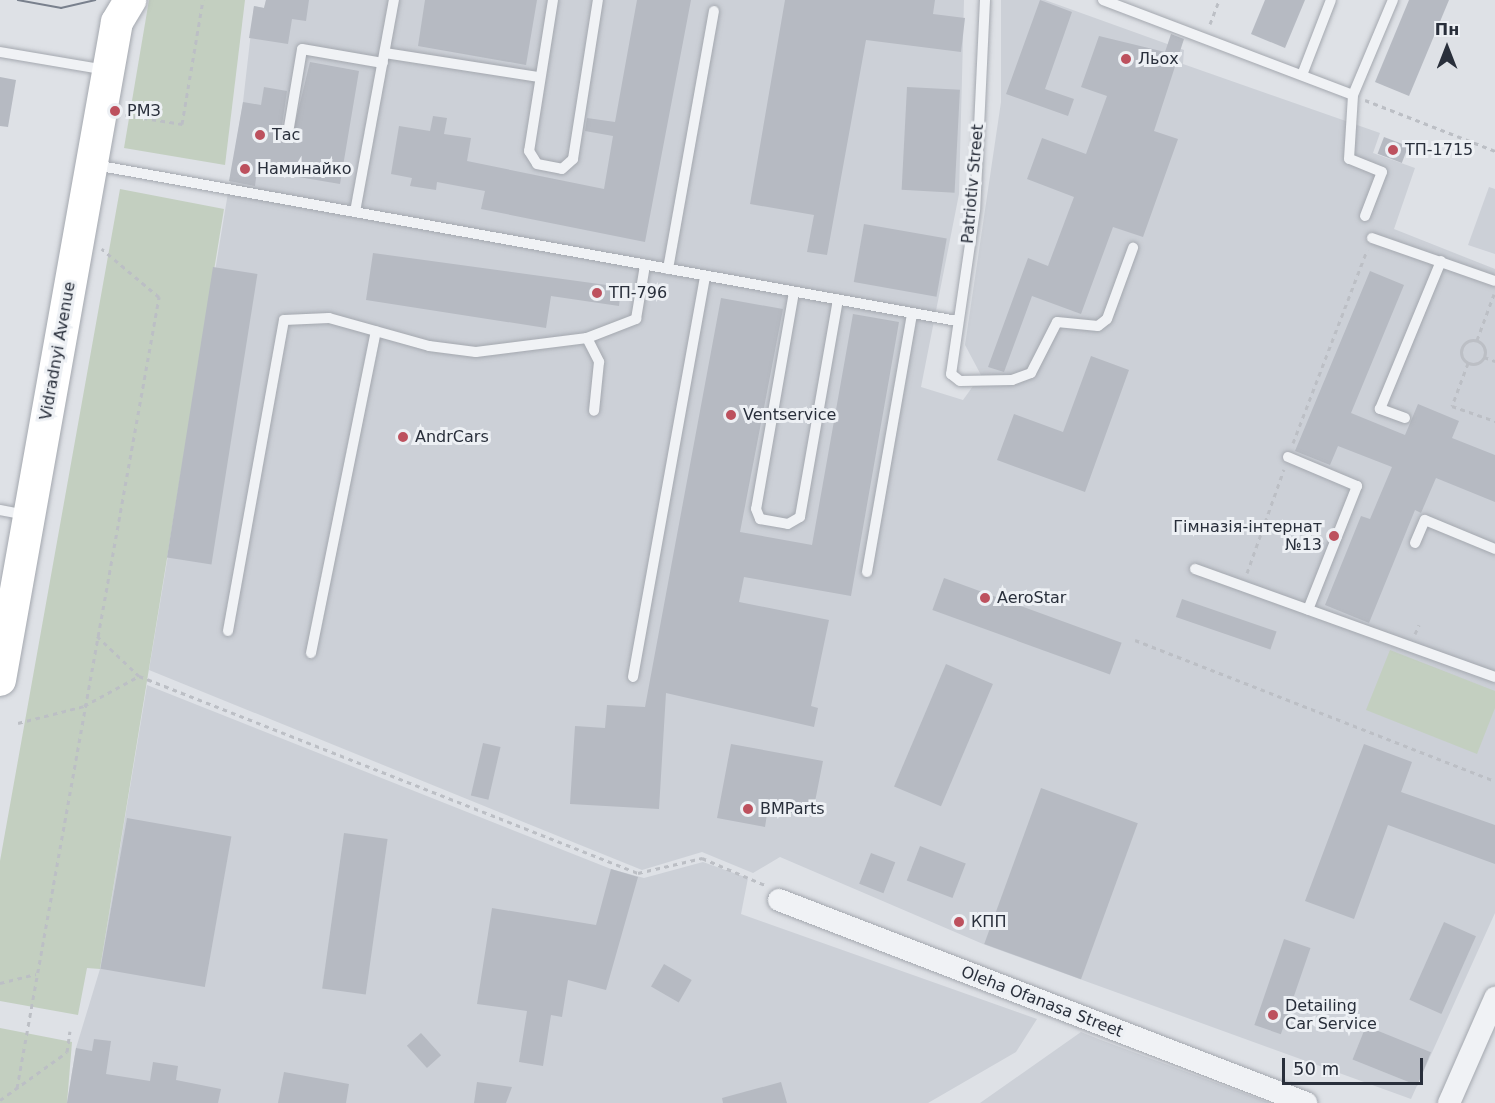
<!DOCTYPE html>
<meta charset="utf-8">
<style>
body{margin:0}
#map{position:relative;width:1495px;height:1103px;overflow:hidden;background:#dee1e6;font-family:"DejaVu Sans",sans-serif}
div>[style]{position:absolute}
.built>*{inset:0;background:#ccd0d7}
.green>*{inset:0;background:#c3cfc0}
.building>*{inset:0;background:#b6bac2;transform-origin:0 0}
.path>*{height:3px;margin-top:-1.5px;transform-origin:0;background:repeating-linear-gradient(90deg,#bcbfc5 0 4.5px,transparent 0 9px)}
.path>.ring{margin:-1.5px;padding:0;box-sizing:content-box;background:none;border:3px solid #bcbfc5;border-radius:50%}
.roads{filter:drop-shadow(0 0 2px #a4a8af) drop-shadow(0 0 2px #a4a8af)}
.service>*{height:10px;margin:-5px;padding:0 5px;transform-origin:5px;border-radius:5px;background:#f0f2f5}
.minor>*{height:22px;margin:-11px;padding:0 11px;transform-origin:11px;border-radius:11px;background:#f0f2f5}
.secondary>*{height:32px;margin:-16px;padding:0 16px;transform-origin:16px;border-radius:16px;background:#fff}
.tram>*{height:1.5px;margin:-0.75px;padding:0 0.75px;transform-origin:0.75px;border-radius:0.75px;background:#79808d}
.dots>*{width:16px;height:16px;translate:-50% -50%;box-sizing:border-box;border:3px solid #edf0f4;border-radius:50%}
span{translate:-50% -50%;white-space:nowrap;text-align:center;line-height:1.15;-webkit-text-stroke:6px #edf0f4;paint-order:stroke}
.poi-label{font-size:16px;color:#292f3b}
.left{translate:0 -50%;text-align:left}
.right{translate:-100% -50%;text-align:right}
.street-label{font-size:16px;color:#292f3b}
.north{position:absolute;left:1417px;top:18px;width:60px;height:60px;-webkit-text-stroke:4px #edf0f4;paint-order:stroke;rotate:0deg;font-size:16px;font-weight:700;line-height:24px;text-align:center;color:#292f3b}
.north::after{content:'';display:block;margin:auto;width:21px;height:27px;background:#292f3b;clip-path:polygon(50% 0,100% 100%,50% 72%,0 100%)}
.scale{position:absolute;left:1282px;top:1058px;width:141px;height:27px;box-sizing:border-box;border:3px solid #292f3b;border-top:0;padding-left:8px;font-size:18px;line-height:21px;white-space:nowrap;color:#292f3b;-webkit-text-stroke:4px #edf0f4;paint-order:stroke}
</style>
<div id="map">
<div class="built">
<i style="clip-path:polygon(266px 0,964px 0,959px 194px,921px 387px,963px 400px,981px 375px,965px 345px,1001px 102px,1001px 0,1045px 0,1184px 50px,1183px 64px,1380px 133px,1373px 153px,1415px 168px,1394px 229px,1495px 269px,1495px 913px,1411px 1099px,983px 944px,780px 857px,753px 873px,702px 852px,642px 870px,149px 670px,243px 102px,254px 6px,264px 8px)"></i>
<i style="clip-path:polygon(1489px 187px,1495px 189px,1495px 254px,1468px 245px)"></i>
<i style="clip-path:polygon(147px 685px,611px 869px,644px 878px,703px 862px,748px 878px,741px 914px,1037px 1019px,1016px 1052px,928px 1103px,67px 1103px,76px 1048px,100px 969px)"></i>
<i style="clip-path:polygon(1081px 1032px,1101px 1040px,1270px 1103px,980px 1103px)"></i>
</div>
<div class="green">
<i style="clip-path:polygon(149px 0,245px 0,225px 165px,124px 148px)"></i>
<i style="clip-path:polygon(120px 189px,224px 209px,100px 969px,87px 968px,78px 1015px,0 1001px,0 861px)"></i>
<i style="clip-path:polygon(1390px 650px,1495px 691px,1495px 708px,1477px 754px,1366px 710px)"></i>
<i style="clip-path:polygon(0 1028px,72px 1042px,67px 1103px,0 1103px)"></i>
</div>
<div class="building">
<i style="clip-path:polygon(266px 0,309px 0,306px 21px,292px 19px,288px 44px,249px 38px,254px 6px,264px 8px)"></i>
<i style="clip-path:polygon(425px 0,537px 0,526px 65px,418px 46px)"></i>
<i style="clip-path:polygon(637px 0,691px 0,645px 242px,481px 209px,485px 191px,437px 182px,436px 190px,410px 186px,412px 178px,391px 174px,399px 126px,430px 131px,433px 116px,447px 118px,444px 134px,471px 138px,467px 161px,604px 189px,613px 136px,585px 131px,587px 118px,615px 122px)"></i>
<i style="clip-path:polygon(785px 0,935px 0,933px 14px,965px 18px,961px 52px,866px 40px,827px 255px,807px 252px,814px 215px,750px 204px)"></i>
<i style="clip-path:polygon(1040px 0,1072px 12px,1045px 89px,1074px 99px,1068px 116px,1006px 94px)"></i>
<i style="clip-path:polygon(1265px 0,1305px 0,1285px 48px,1251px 34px)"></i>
<i style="clip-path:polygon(1409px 0,1449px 0,1409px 96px,1375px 82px)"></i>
<i style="clip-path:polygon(1171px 34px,1184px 39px,1154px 131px,1178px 139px,1143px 237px,1113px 227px,1081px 314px,1032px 296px,1004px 372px,988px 367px,1028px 258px,1048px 266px,1074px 197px,1027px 179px,1042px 138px,1086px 154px,1107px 96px,1081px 87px,1099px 36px,1165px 52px)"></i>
<i style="clip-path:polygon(310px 62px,359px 71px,340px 184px,257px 170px,255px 186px,229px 181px,243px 102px,261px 105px,264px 87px,287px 91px,281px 132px,291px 140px)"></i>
<i style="clip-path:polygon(0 77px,16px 80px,8px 127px,0 126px)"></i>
<i style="left:907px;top:87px;width:53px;height:103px;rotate:3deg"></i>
<i style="left:1384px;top:137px;width:26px;height:18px;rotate:21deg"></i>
<i style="left:864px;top:224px;width:84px;height:59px;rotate:10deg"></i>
<i style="clip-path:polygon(373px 253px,621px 287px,619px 306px,551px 296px,546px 328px,366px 300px)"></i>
<i style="left:213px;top:267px;width:45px;height:294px;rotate:9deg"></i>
<i style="clip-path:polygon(1370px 271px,1404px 285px,1351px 413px,1405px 435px,1418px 404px,1459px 421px,1452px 438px,1495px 455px,1495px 502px,1436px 478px,1421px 513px,1415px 510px,1369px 623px,1325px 605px,1361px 516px,1370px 519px,1392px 467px,1338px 446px,1330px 465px,1295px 451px)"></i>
<i style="clip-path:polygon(721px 298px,783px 309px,740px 532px,812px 545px,853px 314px,899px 322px,851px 596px,744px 577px,739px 602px,829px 620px,811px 706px,818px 708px,814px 727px,666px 693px,659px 809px,570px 804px,575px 726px,605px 728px,607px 705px,645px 707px)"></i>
<i style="clip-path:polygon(1091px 356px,1129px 370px,1085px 492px,997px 460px,1014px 414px,1063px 432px)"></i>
<i style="left:944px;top:578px;width:189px;height:34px;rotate:20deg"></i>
<i style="left:1182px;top:599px;width:100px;height:19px;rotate:19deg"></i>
<i style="left:946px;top:664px;width:51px;height:133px;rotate:23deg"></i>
<i style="left:483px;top:743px;width:18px;height:54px;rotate:13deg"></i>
<i style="clip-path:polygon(731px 744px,823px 761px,812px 817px,768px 808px,765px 827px,717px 818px)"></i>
<i style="clip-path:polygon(1364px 744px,1412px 762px,1401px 792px,1495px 825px,1495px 864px,1388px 825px,1354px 919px,1305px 901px)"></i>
<i style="left:1041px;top:788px;width:103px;height:166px;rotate:20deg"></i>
<i style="left:127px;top:818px;width:106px;height:153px;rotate:10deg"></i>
<i style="left:344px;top:833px;width:44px;height:157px;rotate:8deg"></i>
<i style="left:920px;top:846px;width:49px;height:37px;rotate:21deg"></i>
<i style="left:871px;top:853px;width:26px;height:33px;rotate:21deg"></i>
<i style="clip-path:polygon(611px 869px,638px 877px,606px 990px,568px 980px,562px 1017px,551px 1015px,543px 1066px,519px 1062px,527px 1011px,477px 1004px,492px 908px,596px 925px)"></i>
<i style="left:1444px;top:922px;width:35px;height:85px;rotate:24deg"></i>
<i style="left:1284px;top:939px;width:28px;height:91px;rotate:19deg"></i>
<i style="left:664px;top:964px;width:32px;height:26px;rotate:30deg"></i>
<i style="left:1366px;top:1026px;width:70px;height:36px;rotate:22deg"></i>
<i style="left:421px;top:1033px;width:30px;height:19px;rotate:48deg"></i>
<i style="clip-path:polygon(94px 1039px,111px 1041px,106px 1074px,150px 1081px,153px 1062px,178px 1066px,176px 1080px,221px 1089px,218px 1103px,67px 1103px,76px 1048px,92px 1051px)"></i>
<i style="clip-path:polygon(284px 1072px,349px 1084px,346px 1103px,278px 1103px)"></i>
<i style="clip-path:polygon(477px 1082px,512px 1087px,506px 1103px,474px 1103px)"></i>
<i style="clip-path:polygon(781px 1082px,787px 1103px,723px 1103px,722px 1098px)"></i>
</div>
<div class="path">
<i style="left:1210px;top:24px;width:26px;rotate:-69deg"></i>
<i style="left:1365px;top:100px;width:140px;rotate:21.4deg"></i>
<i style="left:125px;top:115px;width:58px;rotate:9deg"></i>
<i style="left:182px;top:124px;width:126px;rotate:-80.4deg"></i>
<i class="ring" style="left:1461px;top:340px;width:21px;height:21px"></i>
<i style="left:1477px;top:340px;width:49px;rotate:-69.7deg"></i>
<i style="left:1484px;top:357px;width:12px;rotate:20deg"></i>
<i style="left:1468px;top:363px;width:46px;rotate:110.4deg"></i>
<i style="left:1452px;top:406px;width:46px;rotate:19.2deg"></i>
<i style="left:1293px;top:443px;width:207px;rotate:-69deg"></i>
<i style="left:1247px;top:573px;width:110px;rotate:-70.4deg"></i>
<i style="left:1415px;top:634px;width:10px;rotate:-66deg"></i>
<i style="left:97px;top:636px;width:58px;rotate:43.6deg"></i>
<i style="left:139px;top:676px;width:536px;rotate:21.54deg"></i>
<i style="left:638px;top:873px;width:66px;rotate:-13.2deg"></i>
<i style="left:702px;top:858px;width:69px;rotate:23.2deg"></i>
<i style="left:1135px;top:640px;width:387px;rotate:21.4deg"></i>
<i style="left:18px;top:723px;width:68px;rotate:-14.4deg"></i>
<i style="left:84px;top:706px;width:63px;rotate:-28.6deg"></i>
<i style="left:0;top:983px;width:37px;rotate:-14deg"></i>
<i style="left:17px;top:1088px;width:804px;rotate:-79.82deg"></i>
<i style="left:159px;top:297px;width:75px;rotate:-139.9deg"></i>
<i style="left:0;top:1100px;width:82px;rotate:-35.6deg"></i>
<i style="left:67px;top:1052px;width:21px;rotate:-82deg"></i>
</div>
<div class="roads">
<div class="service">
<i style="left:553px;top:0;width:153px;rotate:99deg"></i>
<i style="left:529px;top:151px;width:15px;rotate:58deg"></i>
<i style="left:537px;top:164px;width:25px;rotate:11deg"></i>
<i style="left:562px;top:169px;width:15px;rotate:-42deg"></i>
<i style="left:573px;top:159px;width:161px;rotate:-81.1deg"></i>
<i style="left:985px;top:0;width:210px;rotate:92.7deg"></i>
<i style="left:975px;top:210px;width:166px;rotate:98.3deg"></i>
<i style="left:951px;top:374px;width:11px;rotate:38deg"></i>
<i style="left:960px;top:381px;width:52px;rotate:-1.1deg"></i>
<i style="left:1012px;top:380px;width:20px;rotate:-20deg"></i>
<i style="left:1031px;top:373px;width:57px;rotate:-63deg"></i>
<i style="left:1057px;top:322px;width:41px;rotate:5.6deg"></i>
<i style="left:1098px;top:326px;width:11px;rotate:-38deg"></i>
<i style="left:1107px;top:319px;width:76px;rotate:-69.9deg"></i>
<i style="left:1103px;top:0;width:267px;rotate:20.8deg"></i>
<i style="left:0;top:52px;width:108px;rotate:9.6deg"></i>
<i style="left:385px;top:53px;width:156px;rotate:8.9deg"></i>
<i style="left:1302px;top:75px;width:80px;rotate:-68.9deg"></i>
<i style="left:288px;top:133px;width:85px;rotate:-80.5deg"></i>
<i style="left:302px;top:49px;width:82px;rotate:9.8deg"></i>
<i style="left:95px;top:165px;width:876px;rotate:10.26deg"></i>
<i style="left:355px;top:212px;width:216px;rotate:-79.6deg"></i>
<i style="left:1365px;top:216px;width:47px;rotate:-68.9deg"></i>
<i style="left:1382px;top:172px;width:35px;rotate:-158deg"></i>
<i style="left:1349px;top:159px;width:64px;rotate:-86.4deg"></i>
<i style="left:1353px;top:95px;width:103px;rotate:-67.2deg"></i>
<i style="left:1372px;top:238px;width:130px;rotate:19.3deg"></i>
<i style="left:668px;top:269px;width:262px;rotate:-79.9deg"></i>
<i style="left:794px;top:292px;width:220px;rotate:99.9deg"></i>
<i style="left:756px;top:509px;width:11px;rotate:68deg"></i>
<i style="left:760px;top:519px;width:28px;rotate:10deg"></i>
<i style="left:788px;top:524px;width:14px;rotate:-30deg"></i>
<i style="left:800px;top:517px;width:220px;rotate:-80.1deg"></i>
<i style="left:587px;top:338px;width:27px;rotate:63deg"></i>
<i style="left:599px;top:362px;width:49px;rotate:95.8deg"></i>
<i style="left:1405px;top:418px;width:27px;rotate:-160deg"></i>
<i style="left:1380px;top:409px;width:160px;rotate:-67.6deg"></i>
<i style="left:1288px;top:457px;width:75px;rotate:22.8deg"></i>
<i style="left:1357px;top:486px;width:133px;rotate:111.6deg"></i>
<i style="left:0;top:510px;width:26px;rotate:11deg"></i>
<i style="left:1415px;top:543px;width:25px;rotate:-67deg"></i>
<i style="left:1425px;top:520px;width:76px;rotate:22.5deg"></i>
<i style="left:1195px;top:569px;width:319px;rotate:19.8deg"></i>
<i style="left:867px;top:572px;width:262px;rotate:-80.1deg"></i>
<i style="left:228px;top:631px;width:316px;rotate:-79.8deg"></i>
<i style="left:284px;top:320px;width:45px;rotate:-2.5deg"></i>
<i style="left:329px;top:318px;width:104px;rotate:15.6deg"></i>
<i style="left:429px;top:346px;width:47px;rotate:7.3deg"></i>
<i style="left:476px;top:352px;width:112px;rotate:-7.2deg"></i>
<i style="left:587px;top:338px;width:53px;rotate:-21.2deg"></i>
<i style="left:636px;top:319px;width:55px;rotate:-80.5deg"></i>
<i style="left:311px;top:653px;width:328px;rotate:-78.6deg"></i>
<i style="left:633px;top:677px;width:407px;rotate:-79.8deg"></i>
</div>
<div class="minor">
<i style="left:779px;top:900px;width:565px;rotate:21.07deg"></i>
<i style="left:1449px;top:1103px;width:115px;rotate:-66.3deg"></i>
</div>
<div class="secondary">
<i style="left:0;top:680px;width:668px;rotate:-79.92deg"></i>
<i style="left:117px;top:22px;width:26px;rotate:-59deg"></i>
</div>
</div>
<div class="tram">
<i style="left:18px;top:0;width:44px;rotate:10.5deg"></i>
<i style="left:61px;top:8px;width:35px;rotate:-13deg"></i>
</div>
<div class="dots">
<i style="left:1126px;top:59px;background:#bd515e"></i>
<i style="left:115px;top:111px;background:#bd515e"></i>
<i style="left:260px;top:135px;background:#bd515e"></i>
<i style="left:1393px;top:150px;background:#bd515e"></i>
<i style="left:245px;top:169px;background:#bd515e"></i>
<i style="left:597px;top:293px;background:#bd515e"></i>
<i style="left:731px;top:415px;background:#bd515e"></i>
<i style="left:403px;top:437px;background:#bd515e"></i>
<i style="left:1334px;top:536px;background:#bd515e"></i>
<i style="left:985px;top:598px;background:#bd515e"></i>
<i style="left:748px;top:809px;background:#bd515e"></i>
<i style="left:959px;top:922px;background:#bd515e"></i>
<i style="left:1273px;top:1015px;background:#bd515e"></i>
</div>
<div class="poi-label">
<span class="left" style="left:1138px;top:59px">Льох</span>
<span class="left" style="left:127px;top:111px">РМЗ</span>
<span class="left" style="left:272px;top:135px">Тас</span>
<span class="left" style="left:1405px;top:150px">ТП-1715</span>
<span class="left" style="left:257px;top:169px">Наминайко</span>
<span class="left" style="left:609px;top:293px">ТП-796</span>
<span class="left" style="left:743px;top:415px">Ventservice</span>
<span class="left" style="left:415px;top:437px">AndrCars</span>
<span class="right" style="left:1322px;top:536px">Гімназія-інтернат<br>№13</span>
<span class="left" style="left:997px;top:598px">AeroStar</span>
<span class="left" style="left:760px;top:809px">BMParts</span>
<span class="left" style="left:971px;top:922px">КПП</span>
<span class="left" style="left:1285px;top:1015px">Detailing<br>Car Service</span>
</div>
<div class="street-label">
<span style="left:973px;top:184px;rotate:-85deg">Patriotiv Street</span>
<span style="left:58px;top:351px;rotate:-80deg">Vidradnyi Avenue</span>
<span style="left:1042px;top:1002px;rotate:21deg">Oleha Ofanasa Street</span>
</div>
<div class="north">Пн</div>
<div class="scale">50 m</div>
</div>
